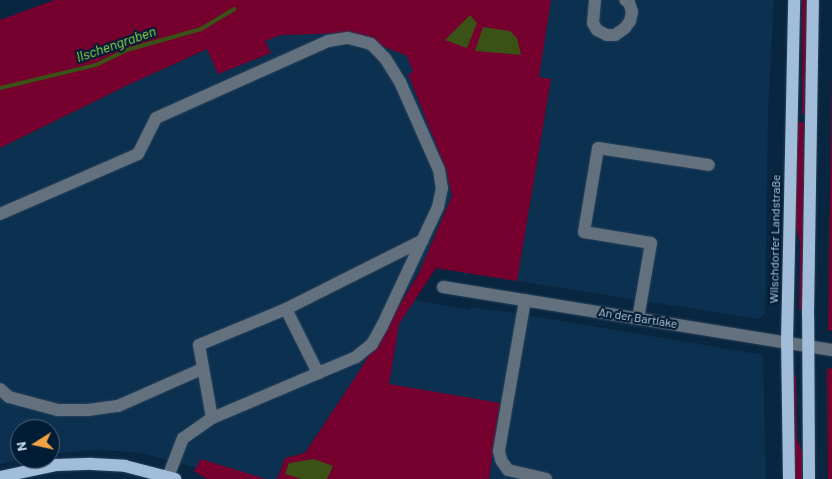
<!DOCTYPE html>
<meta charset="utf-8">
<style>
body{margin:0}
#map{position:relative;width:832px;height:479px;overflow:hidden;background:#092640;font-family:Barlow,sans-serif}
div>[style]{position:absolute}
.built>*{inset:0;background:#0c304f}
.green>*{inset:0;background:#75002d;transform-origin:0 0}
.water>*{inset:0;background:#3b5217}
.stream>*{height:4px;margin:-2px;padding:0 2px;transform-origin:2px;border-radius:2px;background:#3b5217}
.roads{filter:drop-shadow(0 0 1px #27425b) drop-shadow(0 0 1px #27425b)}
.minor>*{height:12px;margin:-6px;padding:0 6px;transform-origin:6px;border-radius:6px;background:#63707e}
.major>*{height:12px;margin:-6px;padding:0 6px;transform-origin:6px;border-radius:6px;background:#a1bdd9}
span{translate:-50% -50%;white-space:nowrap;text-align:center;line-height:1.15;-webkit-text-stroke:4.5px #011c35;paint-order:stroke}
.street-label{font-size:12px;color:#c5d6e7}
.water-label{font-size:14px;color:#a3dc4f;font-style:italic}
.north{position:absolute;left:10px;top:419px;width:50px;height:50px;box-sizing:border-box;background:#011c35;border:1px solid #4f667c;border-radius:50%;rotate:260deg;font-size:14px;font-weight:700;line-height:20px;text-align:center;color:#c5d6e7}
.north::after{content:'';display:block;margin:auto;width:18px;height:22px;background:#f3a442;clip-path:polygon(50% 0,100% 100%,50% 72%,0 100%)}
</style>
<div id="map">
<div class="built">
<i style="clip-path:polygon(551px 0,774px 0,768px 113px,765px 314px,759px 319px,517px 281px,551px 80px,539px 77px)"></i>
<i style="clip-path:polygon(350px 33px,407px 56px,465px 195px,358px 373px,304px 453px,285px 458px,277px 479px,238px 479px,141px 453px,97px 450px,50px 454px,50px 429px,20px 429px,21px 459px,0 464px,0 148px,128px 85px,208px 49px,218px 74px,271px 53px,265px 41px,281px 35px)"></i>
<i style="clip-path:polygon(414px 300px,470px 310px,471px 307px,513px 313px,763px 355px,766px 479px,489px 479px,500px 403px,389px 384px,399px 324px)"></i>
</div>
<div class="green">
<i style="clip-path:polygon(54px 0,551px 0,539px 77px,551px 79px,517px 281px,436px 268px,399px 324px,389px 384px,500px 403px,489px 479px,277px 479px,285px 458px,305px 453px,358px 373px,419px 273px,452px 196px,446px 169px,408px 74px,413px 72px,407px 56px,350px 33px,281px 35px,265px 41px,271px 53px,218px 74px,207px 49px,128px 85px,0 148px,0 20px)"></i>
<i style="left:802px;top:0;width:6px;height:114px"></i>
<i style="clip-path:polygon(832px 65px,832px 331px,828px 330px)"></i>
<i style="clip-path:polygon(797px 122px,804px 122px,803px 310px,799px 310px,800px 242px,795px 222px)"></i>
<i style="clip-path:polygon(832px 367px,832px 479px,828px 479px,827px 370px)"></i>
<i style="clip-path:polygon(796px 375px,797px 438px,802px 452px,802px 479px,794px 479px,794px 376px)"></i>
<i style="clip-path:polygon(201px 459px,266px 479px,207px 479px,194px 471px)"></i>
</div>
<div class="water">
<i style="clip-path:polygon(470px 15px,477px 23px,467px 48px,445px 40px)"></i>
<i style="clip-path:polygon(483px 27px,510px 31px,517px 38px,521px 55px,475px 51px)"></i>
<i style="clip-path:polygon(314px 459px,333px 466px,327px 479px,302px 479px,285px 474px,289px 463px)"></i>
</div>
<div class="stream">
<i style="left:0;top:88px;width:99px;rotate:-13.5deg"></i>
<i style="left:96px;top:65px;width:34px;rotate:-26deg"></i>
<i style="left:127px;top:50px;width:77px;rotate:-15.8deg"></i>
<i style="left:201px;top:29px;width:39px;rotate:-31deg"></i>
</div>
<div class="roads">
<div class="minor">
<i style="left:595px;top:0;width:23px;rotate:95deg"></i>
<i style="left:593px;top:23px;width:8px;rotate:60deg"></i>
<i style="left:597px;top:30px;width:11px;rotate:27deg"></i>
<i style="left:607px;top:35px;width:8px"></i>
<i style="left:615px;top:35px;width:12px;rotate:-35deg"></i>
<i style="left:625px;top:28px;width:9px;rotate:-54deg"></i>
<i style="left:630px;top:21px;width:9px;rotate:-77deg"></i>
<i style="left:632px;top:12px;width:10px;rotate:-107deg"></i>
<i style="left:629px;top:2px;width:4px;rotate:-153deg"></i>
<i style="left:0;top:214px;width:150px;rotate:-23.5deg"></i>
<i style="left:138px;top:154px;width:40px;rotate:-63.4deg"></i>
<i style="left:156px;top:118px;width:188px;rotate:-24.1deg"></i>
<i style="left:328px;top:41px;width:20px;rotate:-9deg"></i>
<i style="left:348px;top:38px;width:12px;rotate:14deg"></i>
<i style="left:360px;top:41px;width:11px;rotate:15deg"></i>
<i style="left:371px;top:44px;width:20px;rotate:45deg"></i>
<i style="left:385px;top:58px;width:28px;rotate:58deg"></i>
<i style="left:400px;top:82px;width:96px;rotate:66.1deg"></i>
<i style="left:439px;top:170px;width:18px;rotate:81deg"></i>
<i style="left:442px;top:188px;width:19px;rotate:102deg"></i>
<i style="left:438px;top:207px;width:132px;rotate:115.2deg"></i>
<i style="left:382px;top:326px;width:21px;rotate:119deg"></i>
<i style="left:372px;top:344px;width:21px;rotate:141deg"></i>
<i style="left:356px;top:357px;width:156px;rotate:157deg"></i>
<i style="left:212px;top:418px;width:35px;rotate:145deg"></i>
<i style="left:183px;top:438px;width:42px;rotate:111deg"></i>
<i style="left:443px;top:287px;width:394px;rotate:9.2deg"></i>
<i style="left:525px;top:300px;width:153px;rotate:99.8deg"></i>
<i style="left:499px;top:451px;width:9px;rotate:77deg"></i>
<i style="left:501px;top:460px;width:12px;rotate:55deg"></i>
<i style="left:508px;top:470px;width:39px;rotate:13deg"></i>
<i style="left:286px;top:309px;width:72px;rotate:63.4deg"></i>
<i style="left:638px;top:319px;width:77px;rotate:-80.3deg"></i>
<i style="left:651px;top:243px;width:68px;rotate:-170.7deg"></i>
<i style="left:584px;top:232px;width:85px;rotate:-80.5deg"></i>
<i style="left:598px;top:148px;width:112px;rotate:8.7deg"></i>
<i style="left:0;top:389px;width:12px;rotate:42deg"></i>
<i style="left:9px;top:397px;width:51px;rotate:14.9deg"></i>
<i style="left:58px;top:410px;width:30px"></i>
<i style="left:88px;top:410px;width:30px;rotate:-8deg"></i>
<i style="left:118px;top:406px;width:92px;rotate:-23.8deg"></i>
<i style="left:212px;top:418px;width:74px;rotate:-100.1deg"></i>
<i style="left:199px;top:345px;width:94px;rotate:-22.5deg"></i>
<i style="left:286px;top:309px;width:153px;rotate:-26.7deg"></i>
</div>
<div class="major">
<i style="left:0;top:477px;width:57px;rotate:-12.1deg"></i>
<i style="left:56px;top:465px;width:36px;rotate:-2deg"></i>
<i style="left:92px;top:464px;width:33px;rotate:3deg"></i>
<i style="left:125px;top:466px;width:52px;rotate:14.6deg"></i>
<i style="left:789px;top:479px;width:136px;rotate:-90.8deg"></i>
<i style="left:787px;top:343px;width:343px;rotate:-88.8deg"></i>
<i style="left:809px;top:479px;width:165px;rotate:-90.3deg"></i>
<i style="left:808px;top:314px;width:314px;rotate:-89.1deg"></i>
</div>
</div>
<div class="street-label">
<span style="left:775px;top:239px;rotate:-89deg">Wilschdorfer Landstraße</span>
<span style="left:638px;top:318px;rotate:9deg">An der Bartlake</span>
</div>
<div class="water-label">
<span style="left:116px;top:44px;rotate:-19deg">Ilschengraben</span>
</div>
<div class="north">N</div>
</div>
